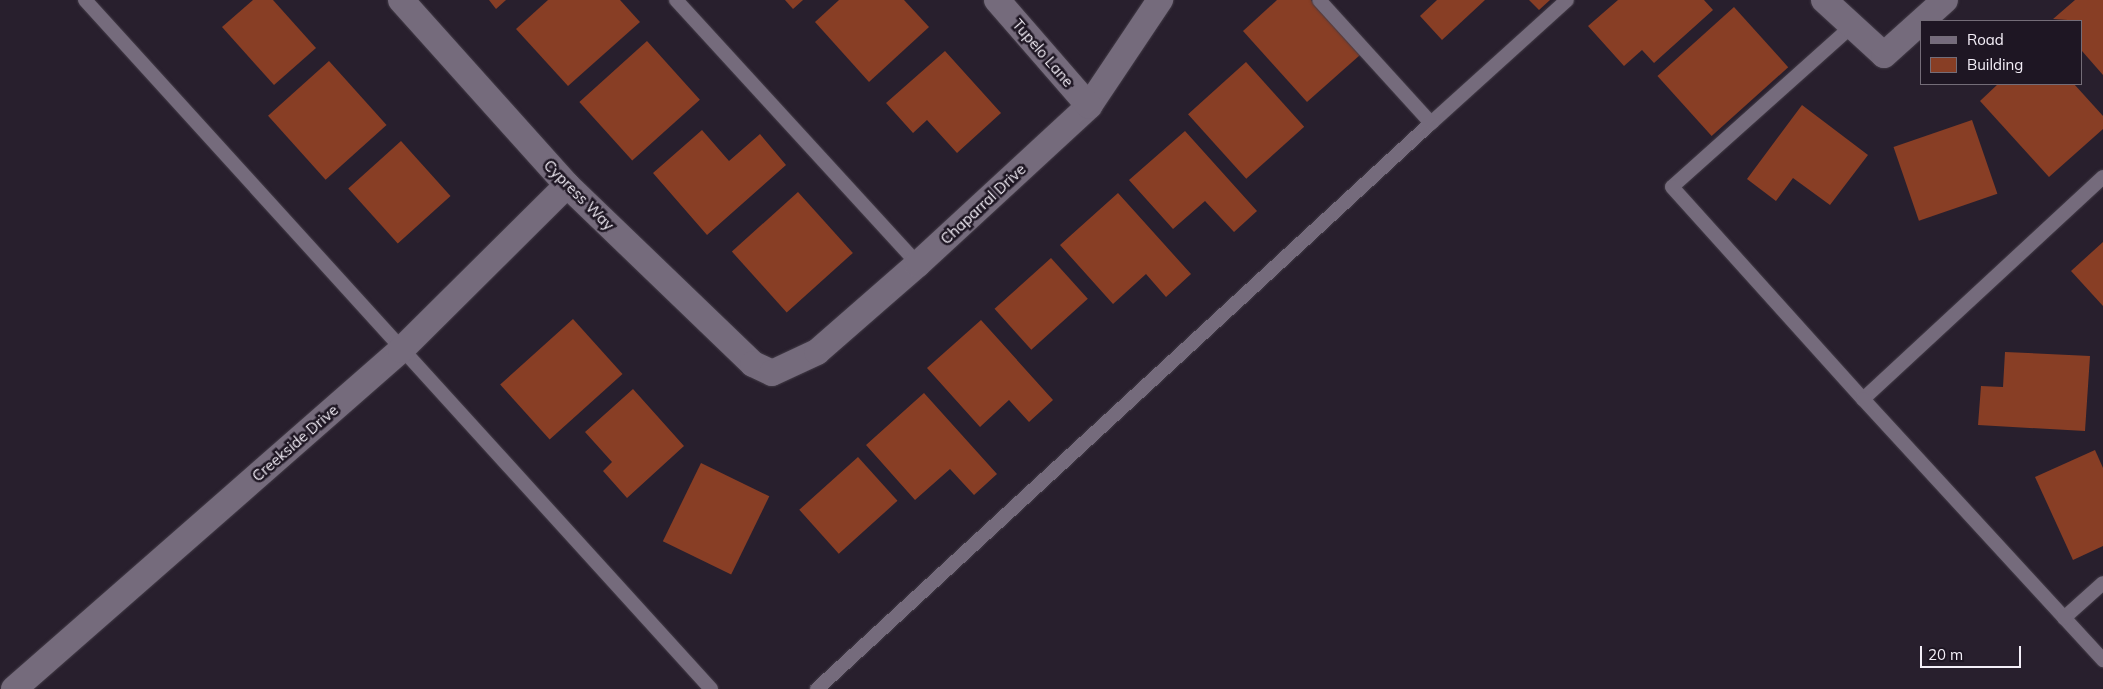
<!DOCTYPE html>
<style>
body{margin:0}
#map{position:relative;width:2103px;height:689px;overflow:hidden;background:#281f2d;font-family:Mulish,sans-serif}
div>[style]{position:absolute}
.building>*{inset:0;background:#883e25;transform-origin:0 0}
.roads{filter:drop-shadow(0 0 1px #433c47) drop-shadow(0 0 1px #433c47)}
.service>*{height:14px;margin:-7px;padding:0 7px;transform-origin:7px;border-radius:7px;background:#756b7c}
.minor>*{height:26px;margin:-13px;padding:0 13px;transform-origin:13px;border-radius:13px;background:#756b7c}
span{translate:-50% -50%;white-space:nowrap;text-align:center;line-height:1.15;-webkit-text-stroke:5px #1e1623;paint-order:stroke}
.street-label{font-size:15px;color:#f4eff8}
.legend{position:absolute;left:1920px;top:20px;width:162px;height:65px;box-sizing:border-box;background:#1e1623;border:1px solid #746d78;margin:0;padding:6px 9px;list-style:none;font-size:15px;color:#f4eff8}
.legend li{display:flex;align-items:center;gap:10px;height:25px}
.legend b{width:25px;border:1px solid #746d78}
.scale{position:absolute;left:1920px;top:646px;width:101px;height:22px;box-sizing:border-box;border:2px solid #f4eff8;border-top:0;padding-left:6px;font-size:15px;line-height:18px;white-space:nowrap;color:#f4eff8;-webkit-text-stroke:4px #1e1623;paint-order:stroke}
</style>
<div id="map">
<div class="building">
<i style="clip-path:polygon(253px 0,273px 0,316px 48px,274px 85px,222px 27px)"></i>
<i style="clip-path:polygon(489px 0,506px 0,496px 9px)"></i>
<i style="clip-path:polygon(548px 0,620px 0,640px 22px,568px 86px,516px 29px)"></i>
<i style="clip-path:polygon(785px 0,803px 0,793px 9px)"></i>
<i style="clip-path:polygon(839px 0,904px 0,929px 27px,869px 82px,815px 22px)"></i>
<i style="clip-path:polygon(1277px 0,1311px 0,1360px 55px,1307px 102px,1243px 31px)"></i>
<i style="clip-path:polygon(1437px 0,1485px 0,1442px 40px,1420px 16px)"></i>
<i style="clip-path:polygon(1529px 0,1550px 0,1539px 10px)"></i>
<i style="clip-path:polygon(1618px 0,1704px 0,1713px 10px,1654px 63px,1642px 50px,1624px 66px,1588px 26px)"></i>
<i style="clip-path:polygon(2075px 0,2103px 0,2103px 75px,2082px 51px,2082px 21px,2053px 19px)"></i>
<i style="left:1734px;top:7px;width:81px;height:103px;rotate:48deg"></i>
<i style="left:647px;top:41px;width:79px;height:91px;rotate:48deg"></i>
<i style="clip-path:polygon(945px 51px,1001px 113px,957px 153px,927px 120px,913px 133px,886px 103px)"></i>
<i style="left:329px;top:61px;width:86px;height:82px;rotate:48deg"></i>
<i style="left:1246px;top:62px;width:87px;height:78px;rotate:48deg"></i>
<i style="clip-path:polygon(1998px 84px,2074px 84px,2103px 116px,2103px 129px,2049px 177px,1980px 101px)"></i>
<i style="clip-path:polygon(1802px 105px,1868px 155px,1830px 205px,1793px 178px,1776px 201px,1747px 179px)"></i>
<i style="left:1972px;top:120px;width:78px;height:83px;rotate:71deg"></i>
<i style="clip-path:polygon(702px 130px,729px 161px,760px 134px,786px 165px,707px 235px,653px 173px)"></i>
<i style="clip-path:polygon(1185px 131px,1257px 211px,1234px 232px,1205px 201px,1173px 229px,1129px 180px)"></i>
<i style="left:401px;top:141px;width:74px;height:71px;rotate:48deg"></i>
<i style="left:798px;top:192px;width:82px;height:89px;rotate:48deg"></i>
<i style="clip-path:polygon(1118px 193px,1191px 274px,1166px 297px,1146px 274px,1113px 304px,1060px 245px)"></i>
<i style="clip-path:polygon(2103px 242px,2103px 306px,2071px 271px)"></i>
<i style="left:1051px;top:258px;width:55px;height:76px;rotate:48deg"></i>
<i style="left:573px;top:319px;width:74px;height:98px;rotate:48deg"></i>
<i style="clip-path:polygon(981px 320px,1053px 400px,1029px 422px,1009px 400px,980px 427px,927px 368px)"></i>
<i style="clip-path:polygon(2005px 352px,2090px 356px,2085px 431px,1978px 425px,1981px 386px,2003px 387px)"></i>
<i style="clip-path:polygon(633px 389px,684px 446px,627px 498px,603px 471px,612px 462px,585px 432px)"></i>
<i style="clip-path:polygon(924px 393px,997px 474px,974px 495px,950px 469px,915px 500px,866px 445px)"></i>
<i style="clip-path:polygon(2095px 450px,2103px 468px,2103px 546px,2073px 560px,2035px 477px)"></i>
<i style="left:858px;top:457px;width:59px;height:79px;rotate:48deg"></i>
<i style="left:701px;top:463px;width:76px;height:87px;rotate:26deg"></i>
</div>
<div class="roads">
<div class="service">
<i style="left:85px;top:0;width:931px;rotate:47.74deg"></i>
<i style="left:676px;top:0;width:358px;rotate:47.5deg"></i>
<i style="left:1852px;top:26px;width:241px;rotate:138.2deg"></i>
<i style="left:1672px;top:187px;width:285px;rotate:48deg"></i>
<i style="left:1431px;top:123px;width:183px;rotate:-42.1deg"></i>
<i style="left:2103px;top:177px;width:327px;rotate:137.2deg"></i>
<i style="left:1863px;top:399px;width:355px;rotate:47.4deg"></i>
<i style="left:2064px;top:618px;width:52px;rotate:-41.9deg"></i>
<i style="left:817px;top:689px;width:835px;rotate:-42.67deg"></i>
<i style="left:1431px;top:123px;width:166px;rotate:-132.3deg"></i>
</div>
<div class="minor">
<i style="left:401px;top:0;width:249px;rotate:48.1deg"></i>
<i style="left:567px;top:185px;width:258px;rotate:43.9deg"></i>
<i style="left:753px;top:364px;width:21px;rotate:25deg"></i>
<i style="left:772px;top:373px;width:50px;rotate:-25deg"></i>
<i style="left:817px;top:352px;width:134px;rotate:-41.1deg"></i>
<i style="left:918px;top:264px;width:233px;rotate:-42.7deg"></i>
<i style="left:1089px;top:106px;width:128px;rotate:-56.2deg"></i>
<i style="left:997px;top:0;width:140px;rotate:49deg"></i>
<i style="left:1824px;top:0;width:81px;rotate:42.5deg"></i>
<i style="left:1884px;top:55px;width:82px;rotate:-42deg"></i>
<i style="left:14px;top:689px;width:514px;rotate:-41.22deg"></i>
<i style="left:401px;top:350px;width:234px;rotate:-44.8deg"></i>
</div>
</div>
<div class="street-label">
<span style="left:1043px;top:53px;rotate:49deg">Tupelo Lane</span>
<span style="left:579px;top:195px;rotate:45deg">Cypress Way</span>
<span style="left:983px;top:204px;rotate:-43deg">Chaparral Drive</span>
<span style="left:295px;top:443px;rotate:-41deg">Creekside Drive</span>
</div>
<ul class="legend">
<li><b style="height:6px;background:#756b7c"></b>Road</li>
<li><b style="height:14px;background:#883e25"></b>Building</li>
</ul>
<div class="scale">20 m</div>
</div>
